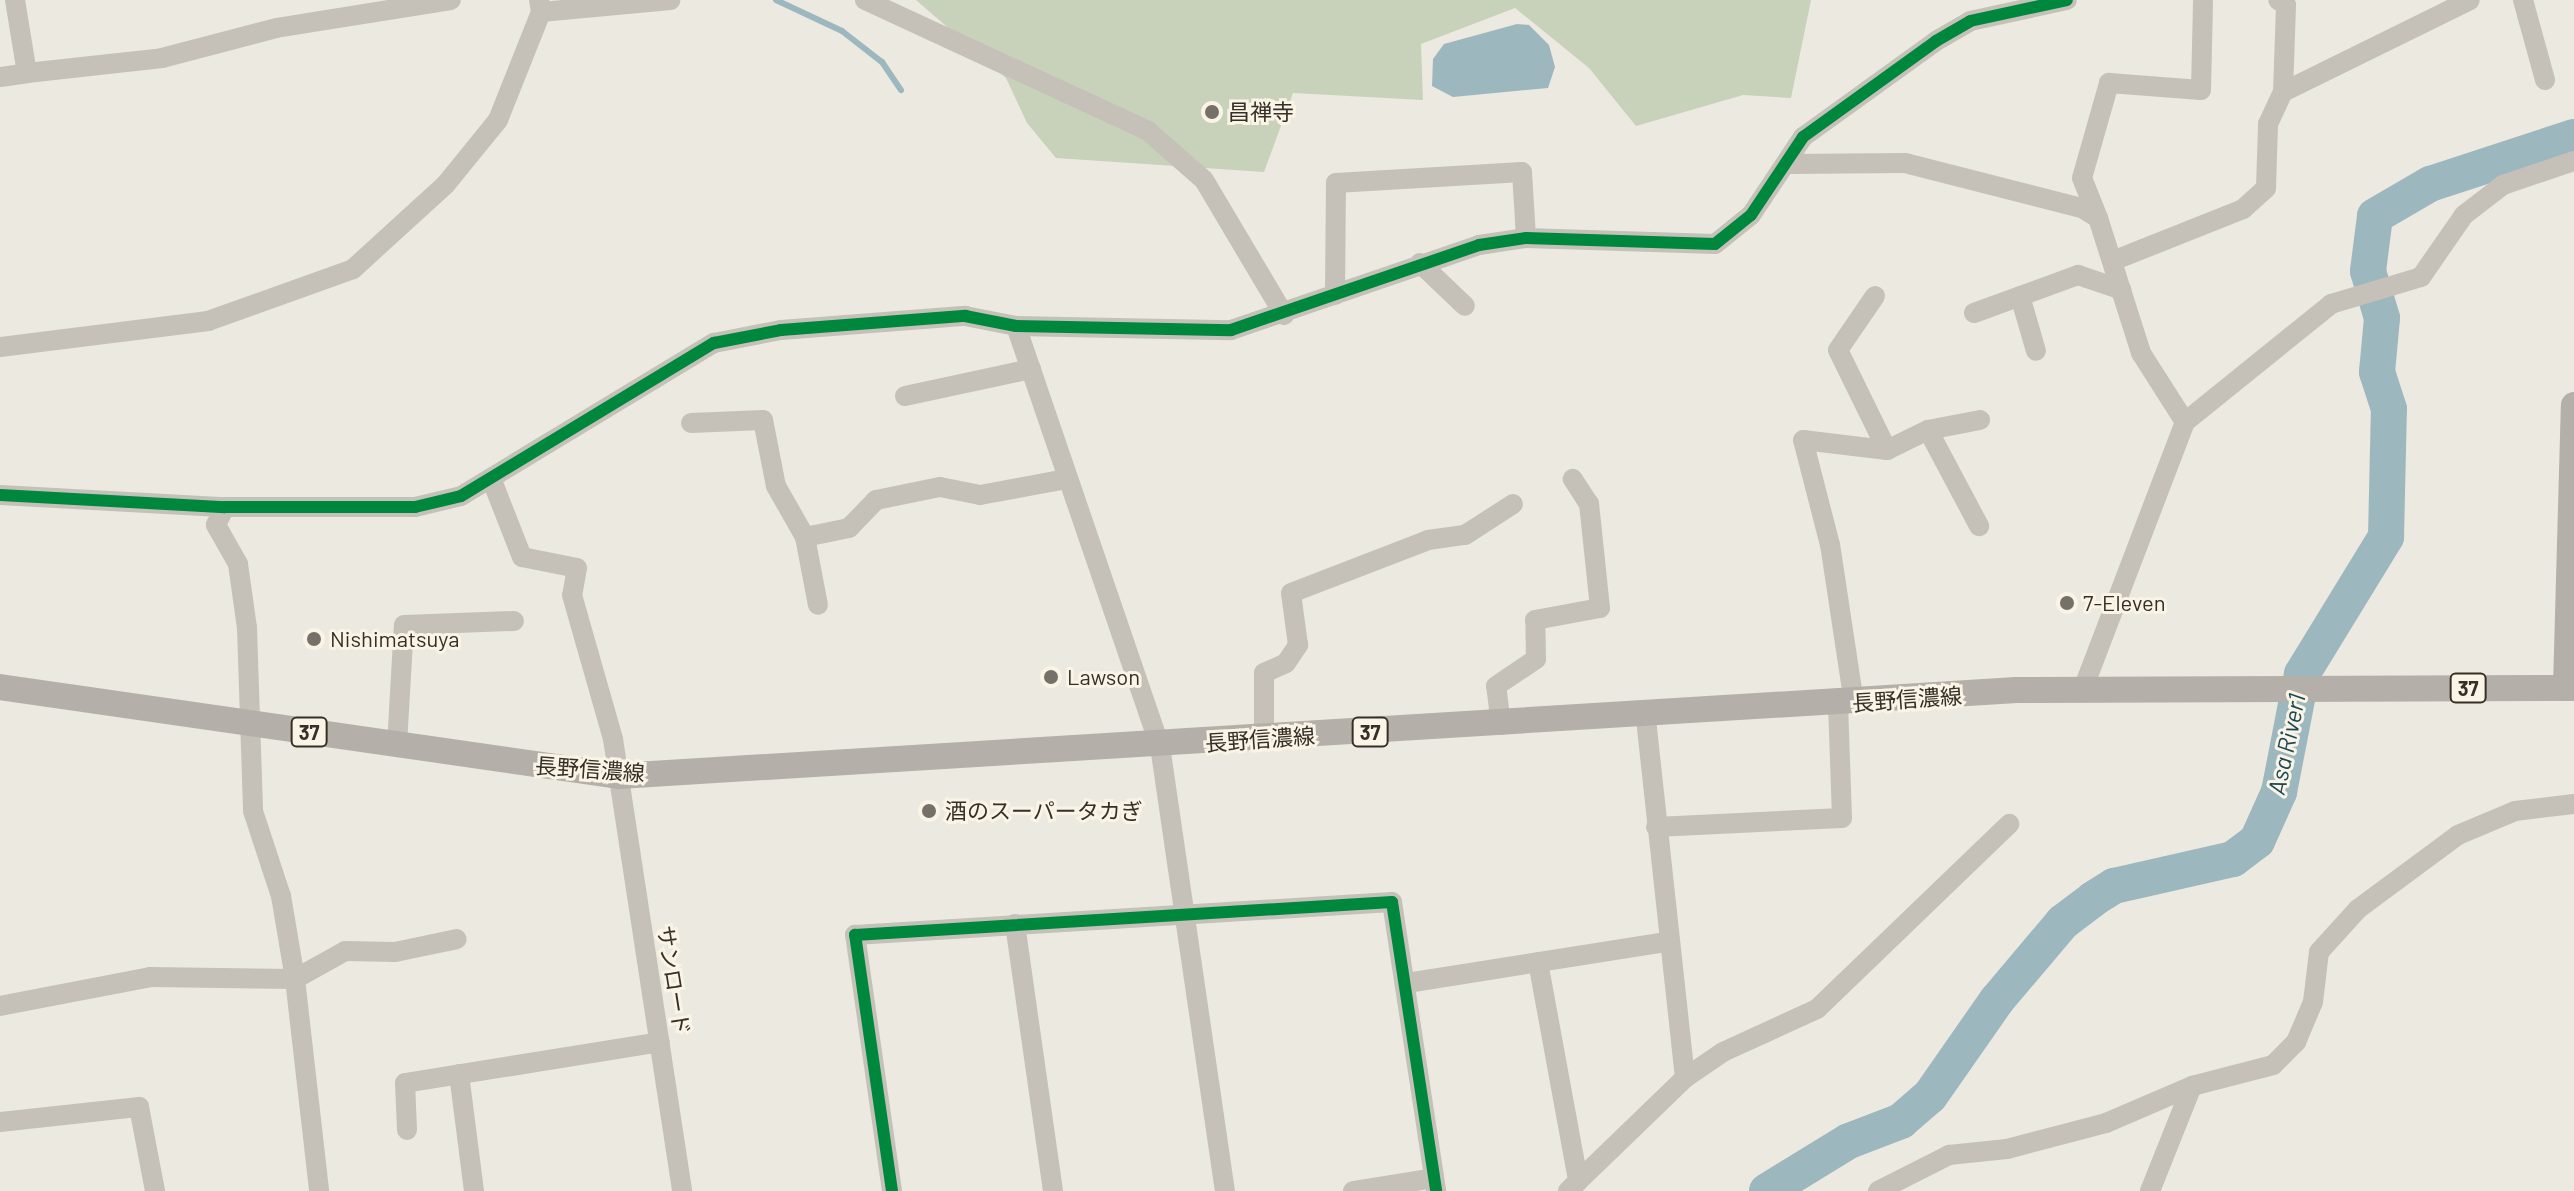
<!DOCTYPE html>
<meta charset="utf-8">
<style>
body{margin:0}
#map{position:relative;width:2574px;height:1191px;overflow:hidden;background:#ece9e0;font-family:Barlow,"Noto Sans JP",sans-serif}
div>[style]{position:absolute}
.green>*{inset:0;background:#c8d2ba}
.water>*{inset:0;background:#9cb7be}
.stream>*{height:6px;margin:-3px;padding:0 3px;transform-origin:3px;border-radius:3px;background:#9cb7be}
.river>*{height:36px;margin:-18px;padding:0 18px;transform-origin:18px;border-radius:18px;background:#9cb7be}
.minor>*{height:20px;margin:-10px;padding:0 10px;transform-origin:10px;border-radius:10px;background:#c5c1b9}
.major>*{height:26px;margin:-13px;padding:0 13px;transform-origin:13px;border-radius:13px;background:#b4afa8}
.cycleway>*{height:12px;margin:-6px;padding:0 6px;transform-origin:6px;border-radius:6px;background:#00873e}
.dots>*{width:22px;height:22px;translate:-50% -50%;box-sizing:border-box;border:4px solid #f9f4e6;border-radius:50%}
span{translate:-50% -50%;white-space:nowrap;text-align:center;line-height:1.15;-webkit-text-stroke:6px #f9f4e6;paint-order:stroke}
.shield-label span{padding:2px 6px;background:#f9f4e6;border:2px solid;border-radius:6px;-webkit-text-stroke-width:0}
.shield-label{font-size:20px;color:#352f27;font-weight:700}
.poi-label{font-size:22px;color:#352f27}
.left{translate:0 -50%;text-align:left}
.street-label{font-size:22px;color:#352f27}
.water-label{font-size:24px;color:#1c4757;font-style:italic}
</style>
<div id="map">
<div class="green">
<i style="clip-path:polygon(916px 0,1811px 0,1791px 98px,1743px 95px,1636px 126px,1589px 68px,1515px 8px,1421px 44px,1423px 100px,1293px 93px,1264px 172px,1056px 158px,1027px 123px,1006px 78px)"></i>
</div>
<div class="water">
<i style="clip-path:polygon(1517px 24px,1529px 25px,1549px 45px,1555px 67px,1548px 88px,1453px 97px,1432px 86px,1433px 59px,1444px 44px)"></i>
</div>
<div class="stream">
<i style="left:776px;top:0;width:73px;rotate:25.2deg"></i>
<i style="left:842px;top:31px;width:51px;rotate:37.8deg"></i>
<i style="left:882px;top:62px;width:34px;rotate:56deg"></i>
</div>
<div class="river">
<i style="left:1767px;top:1191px;width:96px;rotate:-31.4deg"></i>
<i style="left:1849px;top:1141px;width:56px;rotate:-21deg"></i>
<i style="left:1901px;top:1121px;width:38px;rotate:-41deg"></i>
<i style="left:1930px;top:1096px;width:117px;rotate:-55.1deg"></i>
<i style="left:1997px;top:1000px;width:102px;rotate:-49.8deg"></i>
<i style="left:2063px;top:922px;width:38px;rotate:-37deg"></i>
<i style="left:2093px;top:899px;width:25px;rotate:-32deg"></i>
<i style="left:2114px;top:886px;width:122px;rotate:-12.8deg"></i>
<i style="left:2233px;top:859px;width:30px;rotate:-37deg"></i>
<i style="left:2257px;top:841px;width:54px;rotate:-65.8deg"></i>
<i style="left:2279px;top:792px;width:120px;rotate:-79deg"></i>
<i style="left:2302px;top:674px;width:161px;rotate:-58.5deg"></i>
<i style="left:2386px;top:537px;width:128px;rotate:-88.7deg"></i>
<i style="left:2389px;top:409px;width:39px;rotate:-108deg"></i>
<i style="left:2377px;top:372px;width:54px;rotate:-84.7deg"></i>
<i style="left:2382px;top:318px;width:49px;rotate:-106.6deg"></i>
<i style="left:2368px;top:271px;width:55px;rotate:-82.7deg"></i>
<i style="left:2375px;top:216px;width:64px;rotate:-30.2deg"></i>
<i style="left:2430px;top:184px;width:151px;rotate:-18.1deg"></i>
</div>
<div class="minor">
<i style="left:15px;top:0;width:74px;rotate:80.7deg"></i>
<i style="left:27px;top:73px;width:136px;rotate:-6.3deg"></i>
<i style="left:162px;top:58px;width:118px;rotate:-14.7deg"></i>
<i style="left:276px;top:28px;width:177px;rotate:-9.1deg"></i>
<i style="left:865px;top:0;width:312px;rotate:24.8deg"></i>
<i style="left:1148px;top:131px;width:74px;rotate:41.2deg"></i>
<i style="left:1204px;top:180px;width:157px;rotate:59.3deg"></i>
<i style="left:2523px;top:0;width:83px;rotate:74.6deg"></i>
<i style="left:541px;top:12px;width:130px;rotate:-5.3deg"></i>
<i style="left:0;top:77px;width:27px;rotate:-8deg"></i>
<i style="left:2283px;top:92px;width:208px;rotate:-26.2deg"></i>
<i style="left:1789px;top:164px;width:116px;rotate:-0.5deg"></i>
<i style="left:1905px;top:163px;width:183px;rotate:14.3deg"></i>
<i style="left:2082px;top:208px;width:19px;rotate:32deg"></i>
<i style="left:2098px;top:218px;width:142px;rotate:72.3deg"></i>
<i style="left:2141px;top:353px;width:82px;rotate:57.5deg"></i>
<i style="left:2098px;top:218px;width:43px;rotate:-111.8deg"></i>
<i style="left:2082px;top:178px;width:99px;rotate:-74.1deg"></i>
<i style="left:2109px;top:83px;width:92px;rotate:4.4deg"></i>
<i style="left:2201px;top:90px;width:90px;rotate:-88.7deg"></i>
<i style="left:2115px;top:260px;width:138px;rotate:-21.7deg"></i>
<i style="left:2243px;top:209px;width:31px;rotate:-42deg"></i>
<i style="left:2266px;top:188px;width:64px;rotate:-88.2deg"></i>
<i style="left:2268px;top:124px;width:35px;rotate:-65deg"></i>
<i style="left:2283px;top:92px;width:87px;rotate:-88deg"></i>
<i style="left:2286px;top:5px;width:9px;rotate:-148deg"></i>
<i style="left:1420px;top:263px;width:62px;rotate:43.7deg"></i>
<i style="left:1335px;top:295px;width:112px;rotate:-89.5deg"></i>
<i style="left:1336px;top:183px;width:186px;rotate:-3.4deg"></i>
<i style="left:1522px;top:172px;width:66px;rotate:86.5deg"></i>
<i style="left:1875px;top:296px;width:65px;rotate:124.4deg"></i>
<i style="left:1838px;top:350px;width:111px;rotate:63.9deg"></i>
<i style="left:2020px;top:296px;width:57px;rotate:73.8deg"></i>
<i style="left:1974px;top:313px;width:111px;rotate:-20.1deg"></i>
<i style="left:2078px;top:275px;width:46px;rotate:18.8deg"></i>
<i style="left:1016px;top:326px;width:444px;rotate:71.1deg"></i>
<i style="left:1160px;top:746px;width:450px;rotate:81.7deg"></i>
<i style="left:0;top:347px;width:210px;rotate:-7.1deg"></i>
<i style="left:208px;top:321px;width:154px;rotate:-19.7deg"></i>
<i style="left:353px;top:269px;width:126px;rotate:-42.4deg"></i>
<i style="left:446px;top:184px;width:82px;rotate:-50.9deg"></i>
<i style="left:498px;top:120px;width:116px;rotate:-68.3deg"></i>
<i style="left:541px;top:12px;width:12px;rotate:-99deg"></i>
<i style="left:905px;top:396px;width:129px;rotate:-12.1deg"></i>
<i style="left:691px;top:423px;width:72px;rotate:-2.4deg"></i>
<i style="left:763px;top:420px;width:67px;rotate:78.9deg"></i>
<i style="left:776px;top:486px;width:59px;rotate:60.4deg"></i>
<i style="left:805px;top:537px;width:69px;rotate:79.2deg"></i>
<i style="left:1928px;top:430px;width:109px;rotate:62deg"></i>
<i style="left:491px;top:478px;width:85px;rotate:68.6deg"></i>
<i style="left:522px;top:557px;width:56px;rotate:11.3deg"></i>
<i style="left:577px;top:568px;width:27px;rotate:100deg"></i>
<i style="left:572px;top:595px;width:150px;rotate:74.1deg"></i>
<i style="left:613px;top:739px;width:457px;rotate:81.3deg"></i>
<i style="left:0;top:495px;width:225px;rotate:3.1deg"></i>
<i style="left:225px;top:507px;width:190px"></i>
<i style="left:415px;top:507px;width:47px;rotate:-13.4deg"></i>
<i style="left:461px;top:496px;width:296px;rotate:-31.2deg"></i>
<i style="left:714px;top:343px;width:68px;rotate:-11deg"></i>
<i style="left:781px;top:330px;width:185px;rotate:-4.4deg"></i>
<i style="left:965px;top:316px;width:52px;rotate:11.1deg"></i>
<i style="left:1016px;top:326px;width:215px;rotate:1.1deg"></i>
<i style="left:1231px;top:330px;width:262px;rotate:-18.9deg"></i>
<i style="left:1479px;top:245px;width:48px;rotate:-8.5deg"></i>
<i style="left:1526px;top:238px;width:189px;rotate:1.8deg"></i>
<i style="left:1715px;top:244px;width:46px;rotate:-38.9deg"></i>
<i style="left:1751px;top:215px;width:94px;rotate:-56.3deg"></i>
<i style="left:1803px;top:137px;width:164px;rotate:-35.8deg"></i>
<i style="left:1936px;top:41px;width:39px;rotate:-30deg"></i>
<i style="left:1970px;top:21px;width:99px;rotate:-12.2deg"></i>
<i style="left:225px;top:507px;width:20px;rotate:117deg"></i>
<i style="left:216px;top:525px;width:45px;rotate:60.6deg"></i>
<i style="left:238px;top:564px;width:65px;rotate:82deg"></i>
<i style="left:247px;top:628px;width:183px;rotate:88.1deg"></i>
<i style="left:253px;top:811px;width:89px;rotate:71.8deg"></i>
<i style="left:281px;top:896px;width:84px;rotate:80.4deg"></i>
<i style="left:295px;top:979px;width:213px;rotate:83.5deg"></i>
<i style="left:805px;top:537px;width:45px;rotate:-11.6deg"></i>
<i style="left:849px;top:528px;width:39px;rotate:-46deg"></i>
<i style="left:876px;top:500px;width:65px;rotate:-11.5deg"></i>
<i style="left:940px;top:487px;width:41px;rotate:11.3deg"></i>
<i style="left:980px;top:495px;width:87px;rotate:-10.5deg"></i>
<i style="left:2083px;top:689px;width:286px;rotate:-69.1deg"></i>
<i style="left:2185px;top:422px;width:188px;rotate:-38.9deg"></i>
<i style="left:2331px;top:304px;width:94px;rotate:-16.7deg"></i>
<i style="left:2421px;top:277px;width:75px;rotate:-55.3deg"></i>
<i style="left:2464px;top:215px;width:49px;rotate:-37.6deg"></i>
<i style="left:2503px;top:185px;width:75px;rotate:-18.7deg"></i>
<i style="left:1854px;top:703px;width:160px;rotate:-98.6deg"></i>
<i style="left:1830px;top:545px;width:108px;rotate:-104.4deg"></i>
<i style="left:1803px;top:440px;width:85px;rotate:6.8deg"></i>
<i style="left:1887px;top:450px;width:46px;rotate:-26deg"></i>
<i style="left:1928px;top:430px;width:53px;rotate:-10.9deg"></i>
<i style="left:1646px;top:719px;width:361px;rotate:83.8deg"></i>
<i style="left:1501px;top:725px;width:39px;rotate:-97deg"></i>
<i style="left:1496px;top:686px;width:48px;rotate:-34deg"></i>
<i style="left:1536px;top:659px;width:39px;rotate:-91deg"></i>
<i style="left:1535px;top:620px;width:66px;rotate:-10.5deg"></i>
<i style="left:1600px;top:608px;width:105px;rotate:-96deg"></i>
<i style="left:1589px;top:504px;width:30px;rotate:-123deg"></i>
<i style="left:1264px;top:737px;width:64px;rotate:-90deg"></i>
<i style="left:1264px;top:673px;width:24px;rotate:-24deg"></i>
<i style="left:1286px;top:663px;width:22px;rotate:-56deg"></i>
<i style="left:1298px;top:645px;width:52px;rotate:-97.7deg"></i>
<i style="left:1291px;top:593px;width:147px;rotate:-21.1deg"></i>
<i style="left:1428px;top:540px;width:37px;rotate:-8deg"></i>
<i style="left:1465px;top:535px;width:57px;rotate:-32.9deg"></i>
<i style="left:397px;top:745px;width:120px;rotate:-86.7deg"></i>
<i style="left:404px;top:625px;width:110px;rotate:-2.1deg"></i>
<i style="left:1656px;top:827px;width:186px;rotate:-2.8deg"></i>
<i style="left:1842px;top:818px;width:114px;rotate:-92deg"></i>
<i style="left:1015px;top:924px;width:270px;rotate:81.9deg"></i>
<i style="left:1538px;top:962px;width:223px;rotate:79.6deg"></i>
<i style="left:1407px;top:983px;width:263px;rotate:-9deg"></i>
<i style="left:0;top:1006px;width:153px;rotate:-10.9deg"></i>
<i style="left:150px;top:977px;width:145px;rotate:0.8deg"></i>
<i style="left:295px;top:979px;width:57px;rotate:-29.2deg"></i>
<i style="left:345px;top:951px;width:50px;rotate:1.1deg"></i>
<i style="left:395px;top:952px;width:63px;rotate:-11.8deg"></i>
<i style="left:459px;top:1074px;width:118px;rotate:82.7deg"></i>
<i style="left:0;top:1122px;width:140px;rotate:-6.2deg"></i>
<i style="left:139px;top:1107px;width:86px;rotate:79.2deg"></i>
<i style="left:407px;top:1130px;width:47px;rotate:-92.4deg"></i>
<i style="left:405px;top:1083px;width:258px;rotate:-9.1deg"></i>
<i style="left:892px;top:1191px;width:259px;rotate:-98.2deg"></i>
<i style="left:855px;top:935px;width:538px;rotate:-3.52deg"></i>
<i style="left:1392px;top:902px;width:292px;rotate:81.3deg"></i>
<i style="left:1353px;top:1191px;width:82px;rotate:-9.1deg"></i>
<i style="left:1568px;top:1191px;width:163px;rotate:-44deg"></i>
<i style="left:1685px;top:1078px;width:46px;rotate:-34.4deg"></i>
<i style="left:1723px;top:1052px;width:103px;rotate:-24.6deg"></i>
<i style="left:1817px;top:1009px;width:267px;rotate:-43.9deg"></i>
<i style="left:1878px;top:1191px;width:80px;rotate:-26.9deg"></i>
<i style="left:1949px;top:1155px;width:58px;rotate:-5.9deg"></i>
<i style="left:2007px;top:1149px;width:102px;rotate:-14.7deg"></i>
<i style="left:2106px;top:1123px;width:94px;rotate:-23.3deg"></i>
<i style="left:2192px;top:1086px;width:84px;rotate:-14.5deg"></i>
<i style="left:2273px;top:1065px;width:33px;rotate:-45deg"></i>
<i style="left:2296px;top:1042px;width:43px;rotate:-67deg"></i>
<i style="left:2313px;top:1002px;width:50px;rotate:-83.2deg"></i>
<i style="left:2319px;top:952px;width:58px;rotate:-47.8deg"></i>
<i style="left:2358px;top:909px;width:124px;rotate:-36.5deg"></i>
<i style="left:2458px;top:835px;width:62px;rotate:-22.8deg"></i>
<i style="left:2515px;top:811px;width:59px;rotate:-6.8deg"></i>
<i style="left:2150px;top:1191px;width:113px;rotate:-68.2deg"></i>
</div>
<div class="major">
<i style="left:0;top:687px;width:625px;rotate:8.18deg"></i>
<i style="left:619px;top:776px;width:1400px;rotate:-3.52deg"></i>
<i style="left:2016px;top:690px;width:558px;rotate:-0.21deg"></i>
<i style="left:2566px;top:687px;width:282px;rotate:-88.4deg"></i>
</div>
<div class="cycleway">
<i style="left:0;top:495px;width:225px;rotate:3.1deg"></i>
<i style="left:225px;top:507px;width:190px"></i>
<i style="left:415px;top:507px;width:47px;rotate:-13.4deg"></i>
<i style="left:461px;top:496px;width:296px;rotate:-31.2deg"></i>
<i style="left:714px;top:343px;width:68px;rotate:-11deg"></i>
<i style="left:781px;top:330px;width:185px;rotate:-4.4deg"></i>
<i style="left:965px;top:316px;width:52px;rotate:11.1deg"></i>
<i style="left:1016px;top:326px;width:215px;rotate:1.1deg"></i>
<i style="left:1231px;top:330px;width:262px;rotate:-18.9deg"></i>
<i style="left:1479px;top:245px;width:48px;rotate:-8.5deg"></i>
<i style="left:1526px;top:238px;width:189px;rotate:1.8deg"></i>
<i style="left:1715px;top:244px;width:46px;rotate:-38.9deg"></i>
<i style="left:1751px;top:215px;width:94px;rotate:-56.3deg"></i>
<i style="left:1803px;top:137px;width:164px;rotate:-35.8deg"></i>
<i style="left:1936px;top:41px;width:39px;rotate:-30deg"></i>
<i style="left:1970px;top:21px;width:99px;rotate:-12.2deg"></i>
<i style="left:892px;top:1191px;width:259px;rotate:-98.2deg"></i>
<i style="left:855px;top:935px;width:538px;rotate:-3.52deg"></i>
<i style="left:1392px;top:902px;width:292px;rotate:81.3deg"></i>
</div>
<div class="dots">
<i style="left:1212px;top:112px;background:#757068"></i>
<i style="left:2067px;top:603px;background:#757068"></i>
<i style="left:314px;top:639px;background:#757068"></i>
<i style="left:1051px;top:677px;background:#757068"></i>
<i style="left:929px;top:811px;background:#757068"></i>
</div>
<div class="shield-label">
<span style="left:2468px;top:688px">37</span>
<span style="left:309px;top:732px">37</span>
<span style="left:1370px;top:732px">37</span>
</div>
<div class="poi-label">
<span class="left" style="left:1228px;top:112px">昌禅寺</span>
<span class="left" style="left:2083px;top:603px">7-Eleven</span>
<span class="left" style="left:330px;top:639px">Nishimatsuya</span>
<span class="left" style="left:1067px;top:677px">Lawson</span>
<span class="left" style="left:945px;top:811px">酒のスーパータカぎ</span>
</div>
<div class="street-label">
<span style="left:1907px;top:699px;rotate:-4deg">長野信濃線</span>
<span style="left:1260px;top:739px;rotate:-4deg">長野信濃線</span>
<span style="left:590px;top:769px;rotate:4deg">長野信濃線</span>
<span style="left:674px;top:980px;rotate:81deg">サンロード</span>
</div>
<div class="water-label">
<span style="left:2286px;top:744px;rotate:-78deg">Asa River1</span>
</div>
</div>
